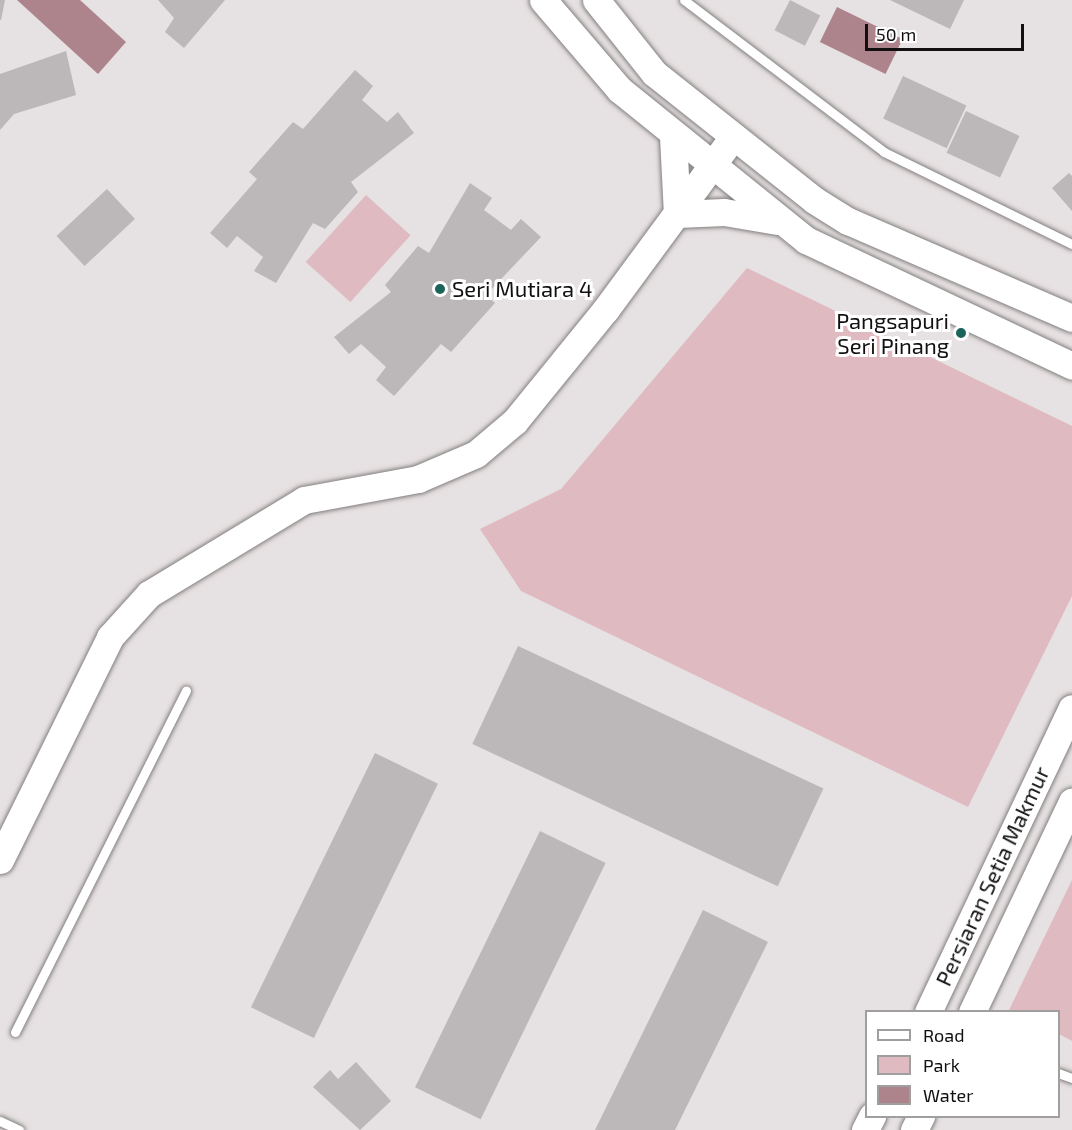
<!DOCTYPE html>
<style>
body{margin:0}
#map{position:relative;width:1072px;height:1130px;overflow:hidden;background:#e6e1e2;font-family:"Exo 2",sans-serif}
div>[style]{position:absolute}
.green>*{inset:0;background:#e0bac1;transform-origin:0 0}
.water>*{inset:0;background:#ad848c;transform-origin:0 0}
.building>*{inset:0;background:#bcb7b8;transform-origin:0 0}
.roads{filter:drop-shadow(0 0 2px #837f7f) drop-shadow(0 0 2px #837f7f)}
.lane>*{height:9px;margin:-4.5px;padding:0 4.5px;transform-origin:4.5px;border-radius:4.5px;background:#fff}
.secondary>*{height:27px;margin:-13.5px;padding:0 13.5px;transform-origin:13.5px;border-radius:13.5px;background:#fff}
.dots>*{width:16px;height:16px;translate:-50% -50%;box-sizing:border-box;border:3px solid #fff;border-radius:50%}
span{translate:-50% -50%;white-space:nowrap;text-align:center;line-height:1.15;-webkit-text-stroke:6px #fff;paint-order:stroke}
.poi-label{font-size:22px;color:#110f0f}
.left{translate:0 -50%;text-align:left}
.right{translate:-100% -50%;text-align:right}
.street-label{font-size:22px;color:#110f0f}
.legend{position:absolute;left:865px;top:1010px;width:195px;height:108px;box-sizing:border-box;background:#fff;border:2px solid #a09f9f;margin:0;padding:8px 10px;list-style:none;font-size:18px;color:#110f0f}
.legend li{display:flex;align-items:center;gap:12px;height:30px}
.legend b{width:30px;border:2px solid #a09f9f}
.scale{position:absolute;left:865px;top:24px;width:159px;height:27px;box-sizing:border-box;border:3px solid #110f0f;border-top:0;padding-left:8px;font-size:18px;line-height:21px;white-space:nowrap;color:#110f0f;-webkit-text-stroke:4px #fff;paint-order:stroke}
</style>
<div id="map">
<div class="green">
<i style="left:366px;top:195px;width:60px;height:90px;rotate:42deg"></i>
<i style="clip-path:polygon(747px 268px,1072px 426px,1072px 596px,968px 807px,521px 591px,480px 529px,561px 489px)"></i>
<i style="clip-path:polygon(1072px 880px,1072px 1041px,1059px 1034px,1058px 1012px,1009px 1010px)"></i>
</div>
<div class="water">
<i style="clip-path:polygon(17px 0,80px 0,126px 42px,98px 74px)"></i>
<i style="left:837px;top:7px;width:73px;height:39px;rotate:26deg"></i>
</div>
<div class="building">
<i style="clip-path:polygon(0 0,5px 0,1px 20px,0 20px)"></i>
<i style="clip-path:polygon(158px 0,225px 0,184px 48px,165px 32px,174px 18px)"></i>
<i style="left:790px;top:0;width:34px;height:34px;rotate:27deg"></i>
<i style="clip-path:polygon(890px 0,964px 0,950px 29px)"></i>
<i style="clip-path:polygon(66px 51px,76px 95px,14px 114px,0 130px,0 74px)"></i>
<i style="clip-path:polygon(355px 70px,373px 86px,362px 100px,387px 122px,398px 112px,414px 133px,351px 182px,358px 192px,325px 229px,313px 223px,276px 283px,254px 271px,263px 257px,237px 236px,227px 248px,210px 233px,257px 179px,249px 172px,293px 122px,303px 129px)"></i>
<i style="left:903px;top:76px;width:70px;height:47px;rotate:25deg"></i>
<i style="left:966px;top:111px;width:59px;height:46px;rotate:25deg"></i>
<i style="clip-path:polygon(1069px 173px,1072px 176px,1072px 211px,1052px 188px)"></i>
<i style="clip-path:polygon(470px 183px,492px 198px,484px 210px,511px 230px,521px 219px,541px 237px,486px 295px,495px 303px,451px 352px,441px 344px,394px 396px,376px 380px,386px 367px,361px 344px,349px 354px,334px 337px,391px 292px,385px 285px,418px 246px,429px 253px)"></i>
<i style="left:107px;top:189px;width:41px;height:69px;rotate:47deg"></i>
<i style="left:518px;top:646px;width:337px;height:108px;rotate:25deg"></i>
<i style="left:375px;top:753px;width:70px;height:283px;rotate:26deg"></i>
<i style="left:540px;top:831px;width:73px;height:285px;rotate:26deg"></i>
<i style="clip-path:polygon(703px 910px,768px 942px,675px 1130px,595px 1130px)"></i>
<i style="clip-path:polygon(356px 1062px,391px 1101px,360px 1130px,313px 1087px,330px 1070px,338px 1079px)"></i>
</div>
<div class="roads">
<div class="lane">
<i style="left:684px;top:0;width:251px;rotate:37.2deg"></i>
<i style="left:884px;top:152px;width:209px;rotate:26.1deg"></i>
<i style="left:15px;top:1032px;width:382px;rotate:-63.4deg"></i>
<i style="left:1058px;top:1073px;width:15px;rotate:20deg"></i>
<i style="left:0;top:1121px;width:21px;rotate:25deg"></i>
</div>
<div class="secondary">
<i style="left:543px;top:0;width:118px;rotate:49.5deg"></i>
<i style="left:620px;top:90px;width:239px;rotate:38.9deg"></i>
<i style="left:806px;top:240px;width:294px;rotate:25.3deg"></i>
<i style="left:596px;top:0;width:93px;rotate:51.5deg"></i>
<i style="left:654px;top:73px;width:204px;rotate:38.4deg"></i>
<i style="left:814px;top:200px;width:40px;rotate:32deg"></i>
<i style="left:848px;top:221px;width:244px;rotate:23.4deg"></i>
<i style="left:673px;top:136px;width:78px;rotate:87.1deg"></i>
<i style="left:677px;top:214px;width:47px;rotate:-2.4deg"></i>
<i style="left:724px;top:212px;width:54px;rotate:9.6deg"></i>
<i style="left:0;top:860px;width:249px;rotate:-63.7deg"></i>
<i style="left:110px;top:637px;width:58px;rotate:-47.8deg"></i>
<i style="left:149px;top:594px;width:181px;rotate:-31.2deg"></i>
<i style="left:304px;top:500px;width:116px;rotate:-10.4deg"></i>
<i style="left:418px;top:479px;width:63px;rotate:-23.3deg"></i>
<i style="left:476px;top:454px;width:51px;rotate:-40.2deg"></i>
<i style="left:515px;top:421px;width:144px;rotate:-50.9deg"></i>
<i style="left:606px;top:309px;width:212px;rotate:-53.6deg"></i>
<i style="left:928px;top:1012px;width:336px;rotate:-64.7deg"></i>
<i style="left:972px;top:1012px;width:233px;rotate:-64.6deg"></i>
<i style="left:865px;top:1130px;width:16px;rotate:-63deg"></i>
<i style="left:914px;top:1130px;width:16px;rotate:-63deg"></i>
</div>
</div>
<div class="dots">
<i style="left:440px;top:289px;background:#1b645a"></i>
<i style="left:961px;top:333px;background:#1b645a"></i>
</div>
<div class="poi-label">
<span class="left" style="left:452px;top:289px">Seri Mutiara 4</span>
<span class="right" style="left:949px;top:333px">Pangsapuri<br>Seri Pinang</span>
</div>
<div class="street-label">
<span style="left:992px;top:876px;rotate:-65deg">Persiaran Setia Makmur</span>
</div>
<ul class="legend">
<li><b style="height:8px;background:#fff"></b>Road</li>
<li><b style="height:16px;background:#e0bac1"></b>Park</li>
<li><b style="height:16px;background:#ad848c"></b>Water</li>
</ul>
<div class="scale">50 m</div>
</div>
